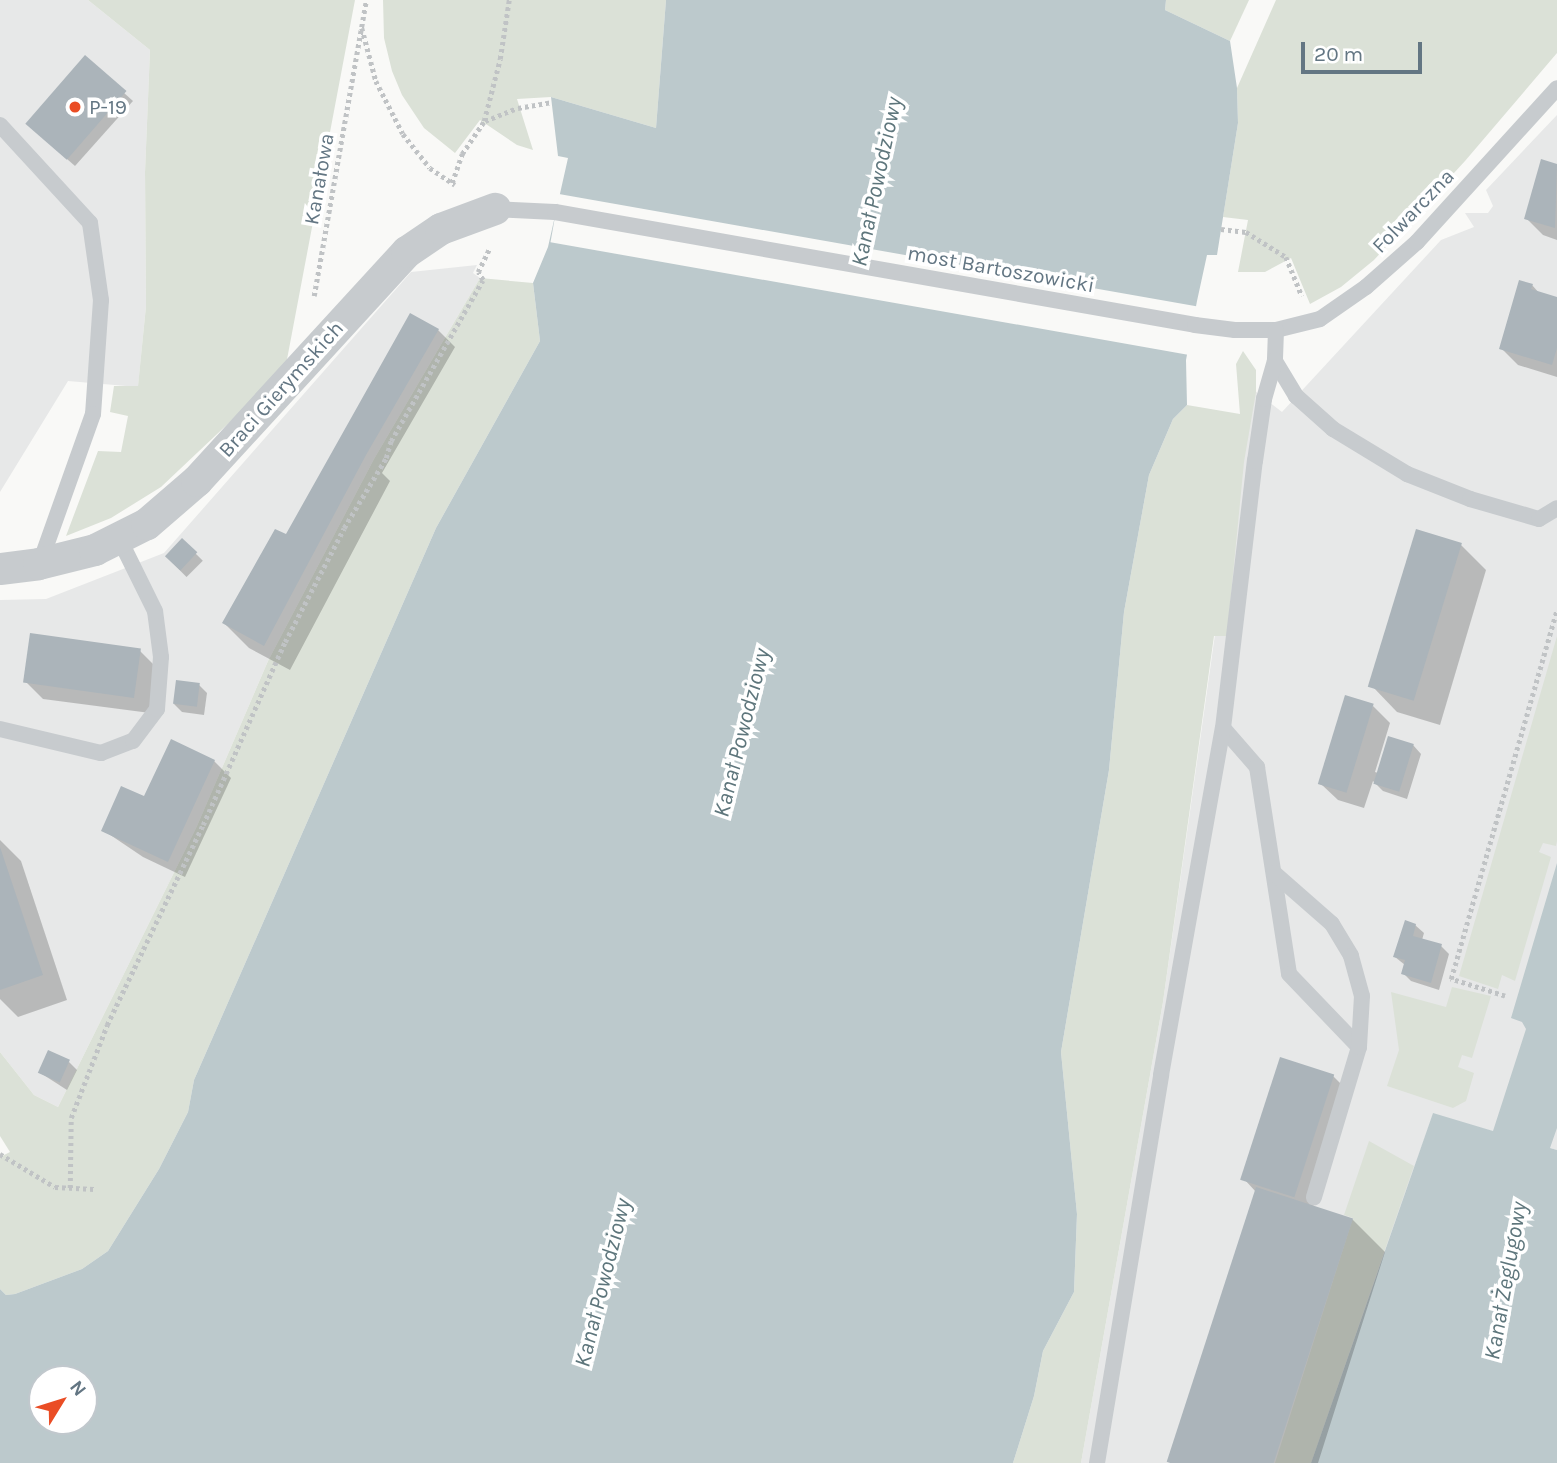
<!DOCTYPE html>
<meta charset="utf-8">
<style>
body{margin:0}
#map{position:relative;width:1557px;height:1463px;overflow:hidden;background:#f9f9f7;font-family:Karla,sans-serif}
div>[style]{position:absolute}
.built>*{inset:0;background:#e7e8e8}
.green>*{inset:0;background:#dbe1d7}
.water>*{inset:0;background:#bcc9cc}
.pier>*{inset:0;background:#f9f9f7;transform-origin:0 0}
.shadow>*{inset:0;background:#0003;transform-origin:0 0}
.building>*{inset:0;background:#abb4ba;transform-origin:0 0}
.path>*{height:4.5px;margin-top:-2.25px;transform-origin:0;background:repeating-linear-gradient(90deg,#c0c3c5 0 3.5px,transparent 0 7px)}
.service>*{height:16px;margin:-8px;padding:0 8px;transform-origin:8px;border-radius:8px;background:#c7cbce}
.minor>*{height:32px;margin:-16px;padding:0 16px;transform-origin:16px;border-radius:16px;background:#c7cbce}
.dots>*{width:19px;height:19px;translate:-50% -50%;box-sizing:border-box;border:4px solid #fff;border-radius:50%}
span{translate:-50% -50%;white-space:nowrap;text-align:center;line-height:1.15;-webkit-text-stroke:7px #fff;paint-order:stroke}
.poi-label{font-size:21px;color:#637683}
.left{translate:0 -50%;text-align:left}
.street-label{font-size:21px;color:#637683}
.water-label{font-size:23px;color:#5e767c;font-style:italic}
.north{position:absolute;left:28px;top:1365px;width:70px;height:70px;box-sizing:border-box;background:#fff;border:2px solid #c1c8cd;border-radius:50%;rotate:52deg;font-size:19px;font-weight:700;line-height:28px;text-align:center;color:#637683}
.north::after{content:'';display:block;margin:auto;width:24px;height:32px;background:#ea4d25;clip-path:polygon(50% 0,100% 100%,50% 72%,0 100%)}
.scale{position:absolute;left:1301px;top:42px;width:121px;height:32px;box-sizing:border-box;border:4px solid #637683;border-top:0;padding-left:9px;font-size:21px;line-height:24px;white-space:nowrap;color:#637683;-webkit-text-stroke:5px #fff;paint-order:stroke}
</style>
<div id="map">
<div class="built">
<i style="clip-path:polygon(0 0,88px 0,150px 50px,145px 172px,146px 306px,138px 387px,68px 381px,0 492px)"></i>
<i style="clip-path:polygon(1557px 115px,1557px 1150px,1433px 1114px,1311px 1463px,1081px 1463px,1163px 1002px,1250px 387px,1282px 412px,1441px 240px,1474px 227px,1465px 213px,1488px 213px,1493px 206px,1486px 190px)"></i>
<i style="clip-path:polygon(477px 265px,473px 273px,480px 278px,374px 459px,268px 661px,197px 826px,58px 1107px,34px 1095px,0 1052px,0 600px,46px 599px,164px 553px,411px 272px)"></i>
</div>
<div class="green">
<i style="clip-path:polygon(88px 0,355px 0,285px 370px,161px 487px,111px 518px,66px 536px,98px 451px,121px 452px,128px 416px,110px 412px,114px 386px,138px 386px,146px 306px,145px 172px,150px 50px)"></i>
<i style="clip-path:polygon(383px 0,666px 0,656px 128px,551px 97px,517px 99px,533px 150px,517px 145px,480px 120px,455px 153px,424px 128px,402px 95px,392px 71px,384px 38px)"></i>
<i style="clip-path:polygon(1166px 0,1249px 0,1230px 41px,1165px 10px)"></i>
<i style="clip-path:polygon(1276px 0,1557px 0,1557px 53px,1465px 161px,1374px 260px,1341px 287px,1310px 304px,1291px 258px,1265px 272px,1238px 272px,1248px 220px,1223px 217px,1238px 123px,1237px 88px)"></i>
<i style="clip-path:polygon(480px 278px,533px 283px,540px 341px,436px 528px,194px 1080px,188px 1112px,159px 1169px,108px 1251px,82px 1269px,15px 1294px,6px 1295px,0 1289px,0 1157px,10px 1152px,0 1136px,0 1052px,34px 1095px,58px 1107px,197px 826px,268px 661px,374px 459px)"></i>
<i style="clip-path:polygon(1243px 351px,1256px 370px,1256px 392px,1244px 462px,1227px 636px,1214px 636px,1163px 1002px,1081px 1463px,1013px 1463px,1034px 1396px,1043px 1351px,1074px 1292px,1077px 1214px,1061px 1052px,1109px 770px,1124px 612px,1149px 475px,1173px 419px,1187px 405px,1240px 414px,1236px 364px)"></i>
<i style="clip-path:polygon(1557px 636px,1557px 841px,1556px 846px,1543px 843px,1539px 852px,1551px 857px,1515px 981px,1502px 975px,1498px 989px,1459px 976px)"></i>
<i style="clip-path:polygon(1452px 987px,1491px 996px,1472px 1058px,1462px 1055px,1458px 1067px,1474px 1073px,1466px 1101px,1453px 1108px,1387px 1086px,1399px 1050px,1391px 992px,1446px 1007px)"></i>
<i style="clip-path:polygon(1369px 1141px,1414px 1166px,1311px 1463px,1275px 1463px,1353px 1218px,1344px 1215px)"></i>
</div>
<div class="water">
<i style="clip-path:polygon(evenodd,666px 0,1166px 0,1165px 10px,1230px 41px,1237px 88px,1238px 123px,1217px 255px,1207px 255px,1197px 301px,1186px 360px,1187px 405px,1173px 419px,1149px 475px,1124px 612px,1109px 770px,1061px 1052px,1077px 1214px,1074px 1292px,1043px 1351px,1034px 1396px,1013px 1463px,0 1463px,0 1289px,6px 1295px,15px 1294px,82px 1269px,108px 1251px,159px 1169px,188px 1112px,194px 1080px,436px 528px,540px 341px,533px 283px,548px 247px,568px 158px,558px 156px,551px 97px,656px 128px,666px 0,42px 1379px,84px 1379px,84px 1421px,42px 1421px,42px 1379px)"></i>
<i style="clip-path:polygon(1557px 863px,1557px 1128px,1550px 1148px,1557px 1150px,1557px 1463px,1311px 1463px,1433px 1113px,1493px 1131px,1526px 1029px,1522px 1022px,1511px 1018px)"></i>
</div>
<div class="pier">
<i style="left:559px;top:194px;width:650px;height:49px;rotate:10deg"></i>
</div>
<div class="shadow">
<i style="clip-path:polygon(85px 58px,133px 101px,75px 166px,35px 131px)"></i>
<i style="clip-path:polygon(1542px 161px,1557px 165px,1557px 240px,1543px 235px,1526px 218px)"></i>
<i style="clip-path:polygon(1532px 285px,1540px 294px,1557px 299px,1557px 377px,1518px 365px,1501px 348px)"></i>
<i style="clip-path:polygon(411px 315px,438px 330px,455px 347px,382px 473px,390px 481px,290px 670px,249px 648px,224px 623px,287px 536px)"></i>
<i style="left:183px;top:541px;width:28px;height:23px;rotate:45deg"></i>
<i style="clip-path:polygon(1461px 545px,1486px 570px,1440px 725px,1397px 712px,1372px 686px)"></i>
<i style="clip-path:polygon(140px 651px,157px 668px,150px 713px,43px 699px,26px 682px)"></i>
<i style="clip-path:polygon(199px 685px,207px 693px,204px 715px,182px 712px,174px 704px)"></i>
<i style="clip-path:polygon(1373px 706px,1390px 723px,1375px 772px,1378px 773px,1413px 745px,1421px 754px,1407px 799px,1383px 791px,1373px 781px,1364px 808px,1338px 800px,1321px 784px)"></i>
<i style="clip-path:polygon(214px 761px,231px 778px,185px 877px,143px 857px,103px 830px,143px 797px)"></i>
<i style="clip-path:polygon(0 840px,21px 861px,67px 1000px,18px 1017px,0 999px)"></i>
<i style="clip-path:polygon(1415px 925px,1424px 933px,1422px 940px,1441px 946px,1449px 954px,1439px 990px,1411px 981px,1403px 973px,1405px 965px,1395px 957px)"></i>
<i style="clip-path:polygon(69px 1062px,77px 1070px,67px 1090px,39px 1072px)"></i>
<i style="clip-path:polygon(1333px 1076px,1350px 1093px,1313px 1207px,1352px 1219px,1385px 1252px,1318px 1463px,1171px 1463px,1256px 1192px,1244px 1179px)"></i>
</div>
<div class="building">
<i style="left:85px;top:55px;width:55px;height:91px;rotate:41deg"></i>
<i style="clip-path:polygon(1541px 159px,1557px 164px,1555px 228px,1524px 219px)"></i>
<i style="clip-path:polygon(1519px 280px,1533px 284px,1531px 289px,1557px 297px,1557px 348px,1552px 365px,1499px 349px)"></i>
<i style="clip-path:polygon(410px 313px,439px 329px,366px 455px,264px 646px,222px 623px,275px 529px,286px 534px)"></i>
<i style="left:1416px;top:529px;width:48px;height:165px;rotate:17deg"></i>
<i style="left:182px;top:538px;width:21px;height:25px;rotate:43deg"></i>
<i style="left:30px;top:633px;width:112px;height:50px;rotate:8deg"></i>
<i style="left:176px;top:680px;width:24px;height:24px;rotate:7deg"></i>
<i style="left:1345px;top:695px;width:30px;height:93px;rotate:17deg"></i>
<i style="left:1388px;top:736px;width:27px;height:50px;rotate:17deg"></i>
<i style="clip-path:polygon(171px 739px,215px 760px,168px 862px,101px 831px,121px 786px,144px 796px)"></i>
<i style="clip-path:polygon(0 847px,43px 975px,0 990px)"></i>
<i style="clip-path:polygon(1405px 920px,1416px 924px,1413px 936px,1442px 944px,1431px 983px,1401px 974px,1405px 960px,1393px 957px)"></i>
<i style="left:48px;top:1050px;width:24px;height:25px;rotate:24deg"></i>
<i style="left:1280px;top:1057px;width:57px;height:129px;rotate:18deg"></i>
<i style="left:1256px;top:1187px;width:102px;height:289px;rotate:18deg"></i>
</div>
<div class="path">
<i style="left:362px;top:28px;width:55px;rotate:75.2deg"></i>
<i style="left:376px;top:81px;width:59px;rotate:63deg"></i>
<i style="left:403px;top:134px;width:43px;rotate:51.5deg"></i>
<i style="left:430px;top:168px;width:30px;rotate:34deg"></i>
<i style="left:485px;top:121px;width:35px;rotate:-22deg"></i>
<i style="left:518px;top:108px;width:34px;rotate:-10deg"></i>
<i style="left:452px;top:183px;width:31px;rotate:-71deg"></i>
<i style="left:462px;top:154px;width:40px;rotate:-56deg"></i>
<i style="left:484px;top:121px;width:64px;rotate:-75.5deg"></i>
<i style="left:500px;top:59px;width:60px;rotate:-81.3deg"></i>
<i style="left:1221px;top:229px;width:25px;rotate:7deg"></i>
<i style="left:1246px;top:232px;width:47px;rotate:32deg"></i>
<i style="left:1286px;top:257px;width:42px;rotate:67.7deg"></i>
<i style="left:314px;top:296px;width:301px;rotate:-80deg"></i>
<i style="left:1505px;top:996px;width:57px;rotate:-162.5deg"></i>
<i style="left:1451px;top:979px;width:384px;rotate:-74deg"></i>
<i style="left:0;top:1154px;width:64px;rotate:31deg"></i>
<i style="left:55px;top:1187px;width:39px;rotate:3deg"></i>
<i style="left:70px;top:1188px;width:70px;rotate:-89.2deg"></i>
<i style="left:71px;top:1118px;width:100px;rotate:-68.8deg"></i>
<i style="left:107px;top:1025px;width:222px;rotate:-64.4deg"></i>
<i style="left:203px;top:825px;width:201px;rotate:-65.9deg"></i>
<i style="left:285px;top:642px;width:128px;rotate:-62.6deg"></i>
<i style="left:344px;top:528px;width:82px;rotate:-59deg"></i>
<i style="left:386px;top:458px;width:18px;rotate:-74deg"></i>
<i style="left:391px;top:441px;width:185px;rotate:-60.3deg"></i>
<i style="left:483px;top:280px;width:9px;rotate:-122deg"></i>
<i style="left:478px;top:272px;width:25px;rotate:-64deg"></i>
</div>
<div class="service">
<i style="left:0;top:125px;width:133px;rotate:47.4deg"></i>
<i style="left:90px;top:223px;width:78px;rotate:81.9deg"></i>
<i style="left:101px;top:300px;width:114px;rotate:94deg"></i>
<i style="left:93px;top:414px;width:158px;rotate:109.6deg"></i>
<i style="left:495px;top:209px;width:60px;rotate:2.9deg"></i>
<i style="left:555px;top:212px;width:650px;rotate:10.01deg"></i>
<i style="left:1195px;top:325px;width:40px;rotate:7.1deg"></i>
<i style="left:1235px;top:330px;width:41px"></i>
<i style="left:1276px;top:330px;width:45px;rotate:-14deg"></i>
<i style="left:1320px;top:319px;width:56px;rotate:-34.8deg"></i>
<i style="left:1366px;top:287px;width:68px;rotate:-41.4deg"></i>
<i style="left:1417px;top:242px;width:208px;rotate:-47.7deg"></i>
<i style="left:1276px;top:330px;width:31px;rotate:92deg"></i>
<i style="left:1275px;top:361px;width:41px;rotate:59deg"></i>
<i style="left:1296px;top:396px;width:50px;rotate:41.7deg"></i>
<i style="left:1333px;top:429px;width:87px;rotate:31.3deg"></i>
<i style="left:1407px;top:474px;width:68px;rotate:21.6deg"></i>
<i style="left:1470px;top:499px;width:72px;rotate:16.2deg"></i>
<i style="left:1539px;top:519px;width:21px;rotate:-31deg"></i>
<i style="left:1223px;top:728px;width:52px;rotate:48.9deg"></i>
<i style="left:1257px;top:767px;width:209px;rotate:81.2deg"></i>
<i style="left:1289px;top:974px;width:101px;rotate:46.2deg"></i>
<i style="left:1359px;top:1047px;width:157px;rotate:106.7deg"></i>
<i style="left:0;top:729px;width:104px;rotate:13.4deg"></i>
<i style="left:101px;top:753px;width:34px;rotate:-21deg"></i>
<i style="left:133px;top:741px;width:40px;rotate:-53deg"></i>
<i style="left:157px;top:709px;width:52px;rotate:-85.6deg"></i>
<i style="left:161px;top:657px;width:46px;rotate:-97.4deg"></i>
<i style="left:155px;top:611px;width:81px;rotate:-116.3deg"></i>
<i style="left:1274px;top:873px;width:77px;rotate:41.3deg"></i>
<i style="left:1332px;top:924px;width:37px;rotate:59deg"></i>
<i style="left:1351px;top:956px;width:41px;rotate:74.6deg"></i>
<i style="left:1362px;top:996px;width:51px;rotate:93.4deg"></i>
<i style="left:1097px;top:1463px;width:393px;rotate:-80.6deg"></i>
<i style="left:1161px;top:1075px;width:352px;rotate:-79.9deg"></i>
<i style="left:1223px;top:728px;width:269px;rotate:-83.2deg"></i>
<i style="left:1255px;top:461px;width:63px;rotate:-81.7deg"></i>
<i style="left:1264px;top:399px;width:40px;rotate:-74deg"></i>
</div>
<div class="minor">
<i style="left:0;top:569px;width:39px;rotate:-7deg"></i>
<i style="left:39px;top:564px;width:58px;rotate:-14deg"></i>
<i style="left:95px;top:550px;width:58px;rotate:-26.6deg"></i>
<i style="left:147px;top:524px;width:66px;rotate:-40.7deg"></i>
<i style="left:197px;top:481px;width:311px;rotate:-47.5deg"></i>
<i style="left:407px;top:252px;width:41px;rotate:-34.1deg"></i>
<i style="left:441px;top:229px;width:58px;rotate:-20.3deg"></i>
</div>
<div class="dots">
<i style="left:75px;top:107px;background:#ea4d25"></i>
</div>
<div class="poi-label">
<span class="left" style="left:89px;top:107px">P-19</span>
</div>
<div class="street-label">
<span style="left:319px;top:179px;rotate:-80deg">Kanałowa</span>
<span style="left:1413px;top:211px;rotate:-46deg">Folwarczna</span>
<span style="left:1001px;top:269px;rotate:10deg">most Bartoszowicki</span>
<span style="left:281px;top:389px;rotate:-48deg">Braci Gierymskich</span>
</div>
<div class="water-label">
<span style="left:877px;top:182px;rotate:-78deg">Kanał Powodziowy</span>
<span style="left:742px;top:733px;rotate:-76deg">Kanał Powodziowy</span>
<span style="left:1506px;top:1281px;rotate:-80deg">Kanał Żeglugowy</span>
<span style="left:603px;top:1283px;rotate:-76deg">Kanał Powodziowy</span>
</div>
<div class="north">N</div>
<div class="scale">20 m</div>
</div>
